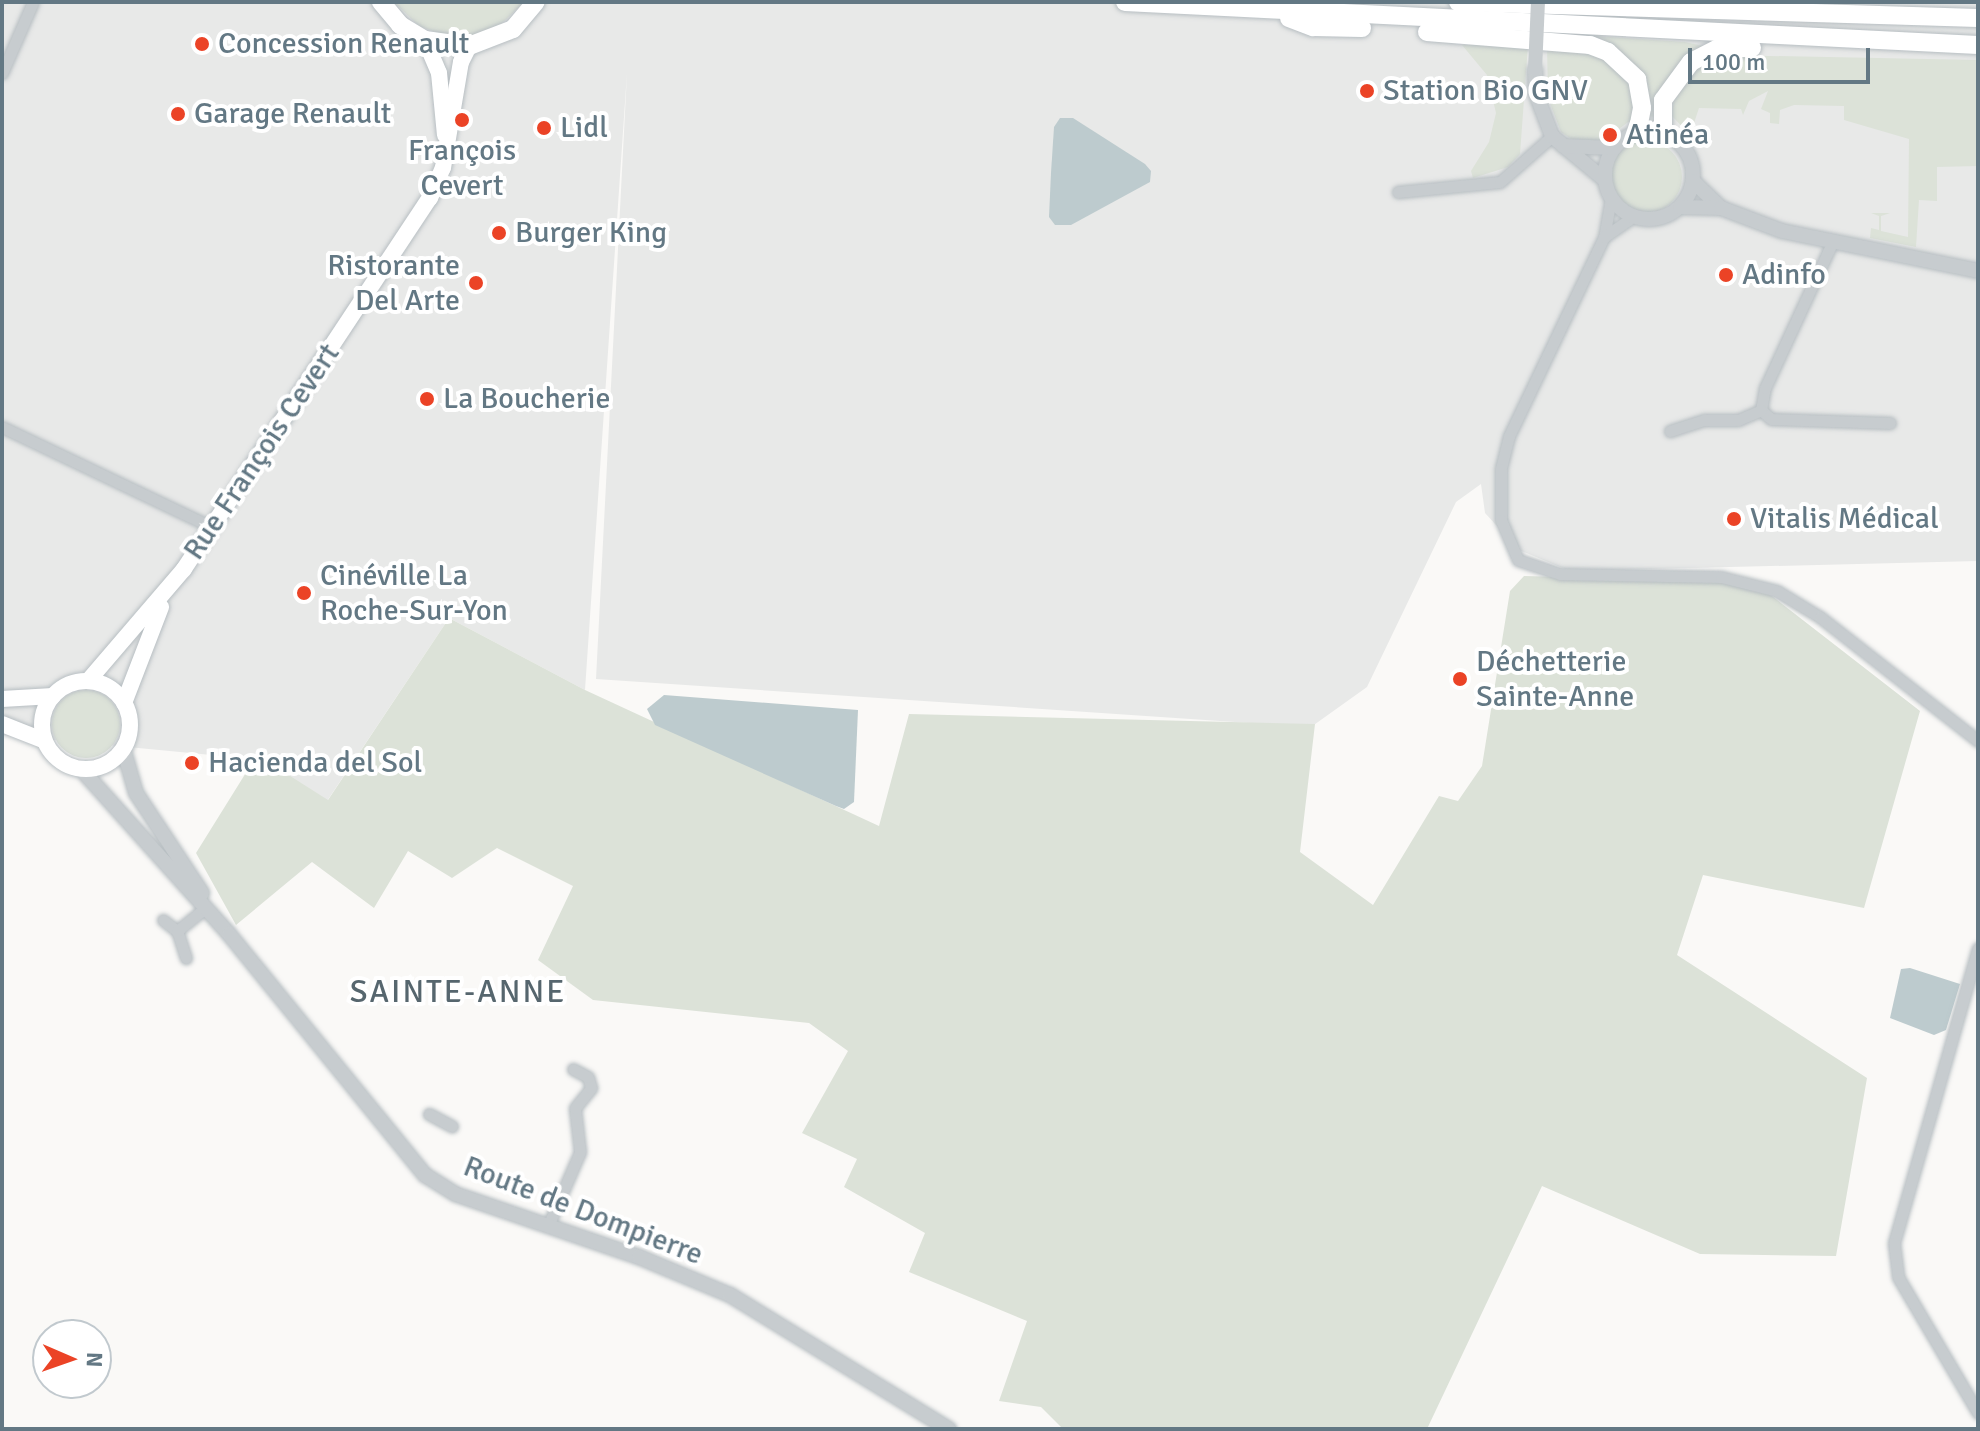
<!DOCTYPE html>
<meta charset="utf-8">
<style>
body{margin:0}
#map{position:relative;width:1980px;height:1431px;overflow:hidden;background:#faf9f7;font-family:Signika,sans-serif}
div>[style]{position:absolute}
.built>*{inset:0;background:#e8e9e8}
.green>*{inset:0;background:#dce2d8}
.round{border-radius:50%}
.water>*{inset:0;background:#bdcbce}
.roads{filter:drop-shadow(0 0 2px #b7bec2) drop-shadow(0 0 2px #b7bec2)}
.minor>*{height:11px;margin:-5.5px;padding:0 5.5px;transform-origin:5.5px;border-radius:5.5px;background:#c7cccf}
.tertiary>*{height:14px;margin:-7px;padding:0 7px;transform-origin:7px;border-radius:7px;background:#c7cccf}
.tertiary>.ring{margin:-7px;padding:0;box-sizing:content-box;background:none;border:14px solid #c7cccf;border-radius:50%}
.secondary>*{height:16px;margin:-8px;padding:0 8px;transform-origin:8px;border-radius:8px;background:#fff}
.secondary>.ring{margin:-8px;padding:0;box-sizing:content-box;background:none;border:16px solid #fff;border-radius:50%}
.primary>*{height:18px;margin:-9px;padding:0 9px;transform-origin:9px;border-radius:9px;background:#fff}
.trunk>*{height:18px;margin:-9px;padding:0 9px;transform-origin:9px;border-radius:9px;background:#fff}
.tertiary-bridge>*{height:14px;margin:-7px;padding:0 7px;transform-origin:7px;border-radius:7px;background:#c7cccf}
.dots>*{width:22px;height:22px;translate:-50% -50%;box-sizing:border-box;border:4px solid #fff;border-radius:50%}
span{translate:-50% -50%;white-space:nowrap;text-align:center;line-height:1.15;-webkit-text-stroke:8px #fff;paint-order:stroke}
.poi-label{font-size:30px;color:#637884}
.left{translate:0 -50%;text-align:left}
.right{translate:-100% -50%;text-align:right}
.street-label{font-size:30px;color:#637884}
.neighbourhood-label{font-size:32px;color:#56666e;letter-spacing:2px}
.frame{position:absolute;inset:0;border:4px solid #637884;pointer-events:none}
.north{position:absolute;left:32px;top:1319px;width:80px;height:80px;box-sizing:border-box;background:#fff;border:2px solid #c1c9ce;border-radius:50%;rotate:92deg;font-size:22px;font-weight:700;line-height:32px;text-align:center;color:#637884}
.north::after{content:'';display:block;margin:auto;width:28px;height:36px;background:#eb4326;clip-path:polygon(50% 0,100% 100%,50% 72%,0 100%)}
.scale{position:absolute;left:1688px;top:48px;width:182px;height:36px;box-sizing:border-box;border:4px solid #637884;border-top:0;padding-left:10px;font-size:24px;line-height:28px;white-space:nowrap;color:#637884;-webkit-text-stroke:6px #fff;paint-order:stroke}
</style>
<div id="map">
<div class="built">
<i style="clip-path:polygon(2px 2px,1978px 2px,1978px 561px,1570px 571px,1519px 550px,1485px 513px,1481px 484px,1456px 502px,1367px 687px,1311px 727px,596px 679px,627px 73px,585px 690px,449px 618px,327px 801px,263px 760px,2px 735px)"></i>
</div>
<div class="green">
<i style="clip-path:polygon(394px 2px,524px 2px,498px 27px,472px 36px,444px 35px,419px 26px)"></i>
<i style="clip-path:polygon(1565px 34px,1685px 42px,1708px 47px,1657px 117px,1647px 116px,1640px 78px)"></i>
<i style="clip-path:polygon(1462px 45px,1528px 45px,1520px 154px,1508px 167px,1473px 178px,1471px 171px,1489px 142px,1496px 113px,1487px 75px)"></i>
<i style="clip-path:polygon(1547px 45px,1598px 53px,1633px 86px,1635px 117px,1600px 143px,1573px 140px,1561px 132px,1548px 98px)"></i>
<i style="clip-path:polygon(1721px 55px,1978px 60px,1978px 166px,1937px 167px,1937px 201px,1919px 200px,1916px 247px,1870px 238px,1871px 228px,1879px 230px,1879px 216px,1871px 213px,1890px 213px,1881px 216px,1881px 231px,1908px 237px,1909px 139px,1844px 120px,1844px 106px,1794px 105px,1780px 110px,1779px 124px,1770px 123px,1770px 113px,1761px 109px,1768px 91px,1749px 101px,1743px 115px,1741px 109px,1699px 108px,1690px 135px,1672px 116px,1674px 97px,1698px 63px)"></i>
<i class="round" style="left:1610px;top:141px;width:72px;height:72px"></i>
<i style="clip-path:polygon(1524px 576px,1754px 582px,1920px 711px,1864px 908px,1703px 875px,1677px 955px,1867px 1078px,1836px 1256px,1700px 1254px,1542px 1186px,1427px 1429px,1063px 1429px,1041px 1407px,999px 1401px,1027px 1321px,909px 1272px,925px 1233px,844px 1187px,857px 1159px,802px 1133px,848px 1051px,809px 1023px,593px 1000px,538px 960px,573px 886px,497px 848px,452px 878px,408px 851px,374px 908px,312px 862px,236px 925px,196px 853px,257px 755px,328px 800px,449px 618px,585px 690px,879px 826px,909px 714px,1315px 724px,1300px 852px,1373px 905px,1439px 796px,1458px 801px,1482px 766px,1510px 591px)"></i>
<i class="round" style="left:52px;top:690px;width:68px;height:68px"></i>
</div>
<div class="water">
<i style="clip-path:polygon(1060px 118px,1073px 118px,1145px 164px,1151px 171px,1150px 182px,1071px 225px,1055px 225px,1049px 217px,1051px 173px,1054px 127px)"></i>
<i style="clip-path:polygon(664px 695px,858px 710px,854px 802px,844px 809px,836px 806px,655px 725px,647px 709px)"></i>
<i style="clip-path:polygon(1910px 968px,1960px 984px,1946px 1030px,1934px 1035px,1890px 1018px,1901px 969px)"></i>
</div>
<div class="roads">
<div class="minor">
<i style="left:2px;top:73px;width:77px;rotate:-66.4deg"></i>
<i style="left:1398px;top:192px;width:102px;rotate:-5.6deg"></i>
<i style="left:1500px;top:182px;width:69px;rotate:-41.5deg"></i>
<i style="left:1611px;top:198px;width:40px;rotate:100deg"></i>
<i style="left:1604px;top:237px;width:221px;rotate:115.5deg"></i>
<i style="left:1509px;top:436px;width:34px;rotate:104deg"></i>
<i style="left:1501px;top:469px;width:51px;rotate:90deg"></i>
<i style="left:1501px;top:520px;width:43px;rotate:67deg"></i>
<i style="left:1518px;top:560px;width:44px;rotate:18.4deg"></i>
<i style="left:1560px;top:574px;width:161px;rotate:1.1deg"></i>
<i style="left:1721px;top:577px;width:58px;rotate:14deg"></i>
<i style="left:1777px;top:591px;width:50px;rotate:31.2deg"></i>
<i style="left:1820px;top:617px;width:201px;rotate:38.1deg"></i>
<i style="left:1604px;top:237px;width:35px;rotate:-35deg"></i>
<i style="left:1761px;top:410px;width:22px;rotate:-80deg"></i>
<i style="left:1765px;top:388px;width:162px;rotate:-65.2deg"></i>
<i style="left:1761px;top:410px;width:13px;rotate:42deg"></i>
<i style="left:1771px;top:419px;width:119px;rotate:1.9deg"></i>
<i style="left:2px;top:427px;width:230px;rotate:25.5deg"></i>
<i style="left:1670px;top:431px;width:36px;rotate:-18deg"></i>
<i style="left:1704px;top:420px;width:34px"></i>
<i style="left:1738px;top:420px;width:25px;rotate:-23deg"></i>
<i style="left:163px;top:920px;width:18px;rotate:38deg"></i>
<i style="left:1978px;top:948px;width:307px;rotate:105.9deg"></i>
<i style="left:1894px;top:1243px;width:34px;rotate:83deg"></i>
<i style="left:1898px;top:1277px;width:158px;rotate:59.5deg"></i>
<i style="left:186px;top:958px;width:28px;rotate:-108deg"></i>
<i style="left:177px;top:931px;width:36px;rotate:-39deg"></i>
<i style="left:429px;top:1114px;width:26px;rotate:28deg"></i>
<i style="left:548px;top:1226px;width:81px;rotate:-66.6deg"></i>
<i style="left:580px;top:1152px;width:44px;rotate:-96.5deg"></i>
<i style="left:575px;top:1108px;width:26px;rotate:-51deg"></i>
<i style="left:591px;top:1088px;width:11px;rotate:-105deg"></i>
<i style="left:588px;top:1077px;width:17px;rotate:-152deg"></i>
</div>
<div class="tertiary">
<i style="left:1535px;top:70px;width:24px;rotate:88deg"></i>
<i style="left:1536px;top:94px;width:45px;rotate:69.1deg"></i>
<i style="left:1552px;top:136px;width:69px;rotate:39.7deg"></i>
<i class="ring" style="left:1605px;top:131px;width:74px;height:74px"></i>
<i style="left:1563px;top:146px;width:51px;rotate:2.2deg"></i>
<i style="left:1693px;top:181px;width:39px;rotate:44deg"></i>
<i style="left:1680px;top:207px;width:41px;rotate:1.4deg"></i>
<i style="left:1721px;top:208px;width:65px;rotate:20.7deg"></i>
<i style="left:1782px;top:231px;width:200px;rotate:11.5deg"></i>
<i style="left:123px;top:748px;width:47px;rotate:73.9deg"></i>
<i style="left:136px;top:793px;width:120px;rotate:56.6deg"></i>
<i style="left:81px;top:769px;width:222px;rotate:48.1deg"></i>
<i style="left:229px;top:934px;width:311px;rotate:50.9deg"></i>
<i style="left:425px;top:1175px;width:36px;rotate:32deg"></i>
<i style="left:455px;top:1194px;width:194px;rotate:18.9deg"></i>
<i style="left:639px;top:1257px;width:99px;rotate:22.7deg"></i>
<i style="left:730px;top:1295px;width:257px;rotate:31.5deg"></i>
</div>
<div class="secondary">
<i style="left:425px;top:40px;width:36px;rotate:67deg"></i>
<i style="left:439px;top:73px;width:62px;rotate:84.5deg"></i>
<i style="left:88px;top:681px;width:148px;rotate:-49.4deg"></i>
<i style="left:184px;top:569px;width:445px;rotate:-56.5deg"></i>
<i style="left:430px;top:198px;width:33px;rotate:-67deg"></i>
<i style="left:443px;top:168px;width:108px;rotate:-80.4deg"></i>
<i style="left:461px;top:62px;width:18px;rotate:-63deg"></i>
<i class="ring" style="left:42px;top:681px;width:72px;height:72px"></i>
<i style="left:2px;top:699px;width:51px;rotate:-3.4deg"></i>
<i style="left:124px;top:703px;width:103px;rotate:-68.9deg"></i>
<i style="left:2px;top:724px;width:46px;rotate:21.6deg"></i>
</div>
<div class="primary">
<i style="left:381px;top:2px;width:30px;rotate:50deg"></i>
<i style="left:400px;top:25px;width:29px;rotate:31deg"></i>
<i style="left:425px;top:40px;width:44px;rotate:7.8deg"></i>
<i style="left:469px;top:46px;width:47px;rotate:-21.1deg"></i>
<i style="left:513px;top:29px;width:35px;rotate:-50deg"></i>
</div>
<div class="trunk">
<i style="left:1125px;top:2px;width:854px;rotate:2.89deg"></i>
<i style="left:1458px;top:2px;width:520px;rotate:1.76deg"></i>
<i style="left:1289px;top:18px;width:26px;rotate:21deg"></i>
<i style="left:1313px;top:27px;width:49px;rotate:1.2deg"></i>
<i style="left:1427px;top:32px;width:164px;rotate:4.6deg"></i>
<i style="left:1590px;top:45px;width:19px;rotate:21deg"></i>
<i style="left:1608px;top:52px;width:40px;rotate:43deg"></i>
<i style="left:1637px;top:79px;width:29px;rotate:80deg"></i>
<i style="left:1642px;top:108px;width:25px;rotate:101deg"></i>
<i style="left:1663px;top:133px;width:33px;rotate:-90deg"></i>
<i style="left:1663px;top:100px;width:47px;rotate:-53.6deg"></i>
<i style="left:1691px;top:62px;width:29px;rotate:-27deg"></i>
<i style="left:1717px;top:49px;width:35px;rotate:-2deg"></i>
</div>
</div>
<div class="tertiary-bridge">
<i style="left:1535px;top:70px;width:68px;rotate:-87.5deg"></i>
</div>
<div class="dots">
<i style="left:202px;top:44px;background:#eb4326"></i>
<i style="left:1367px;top:91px;background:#eb4326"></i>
<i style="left:178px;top:114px;background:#eb4326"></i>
<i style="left:462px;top:120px;background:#eb4326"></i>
<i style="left:544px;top:128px;background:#eb4326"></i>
<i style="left:1610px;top:135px;background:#eb4326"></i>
<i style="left:499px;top:233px;background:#eb4326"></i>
<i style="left:1726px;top:275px;background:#eb4326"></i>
<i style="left:476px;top:283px;background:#eb4326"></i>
<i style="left:427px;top:399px;background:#eb4326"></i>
<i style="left:1734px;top:519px;background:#eb4326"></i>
<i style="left:304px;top:593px;background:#eb4326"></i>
<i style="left:1460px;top:679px;background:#eb4326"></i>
<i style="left:192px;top:763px;background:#eb4326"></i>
</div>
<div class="poi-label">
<span class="left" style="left:218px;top:44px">Concession Renault</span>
<span class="left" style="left:1383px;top:91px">Station Bio GNV</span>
<span class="left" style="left:194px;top:114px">Garage Renault</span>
<span class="left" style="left:560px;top:128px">Lidl</span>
<span class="left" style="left:1626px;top:135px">Atinéa</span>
<span style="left:462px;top:168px">François<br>Cevert</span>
<span class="left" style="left:515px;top:233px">Burger King</span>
<span class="right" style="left:460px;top:283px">Ristorante<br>Del Arte</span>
<span class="left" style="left:1742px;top:275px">Adinfo</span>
<span class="left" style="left:443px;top:399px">La Boucherie</span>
<span class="left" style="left:1750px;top:519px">Vitalis Médical</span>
<span class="left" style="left:320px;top:593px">Cinéville La<br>Roche-Sur-Yon</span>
<span class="left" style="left:1476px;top:679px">Déchetterie<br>Sainte-Anne</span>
<span class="left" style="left:208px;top:763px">Hacienda del Sol</span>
</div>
<div class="street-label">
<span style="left:262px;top:452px;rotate:-56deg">Rue François Cevert</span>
<span style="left:583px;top:1211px;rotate:21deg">Route de Dompierre</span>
</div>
<div class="neighbourhood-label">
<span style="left:458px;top:992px">SAINTE-ANNE</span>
</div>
<div class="frame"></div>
<div class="north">N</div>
<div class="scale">100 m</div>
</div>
